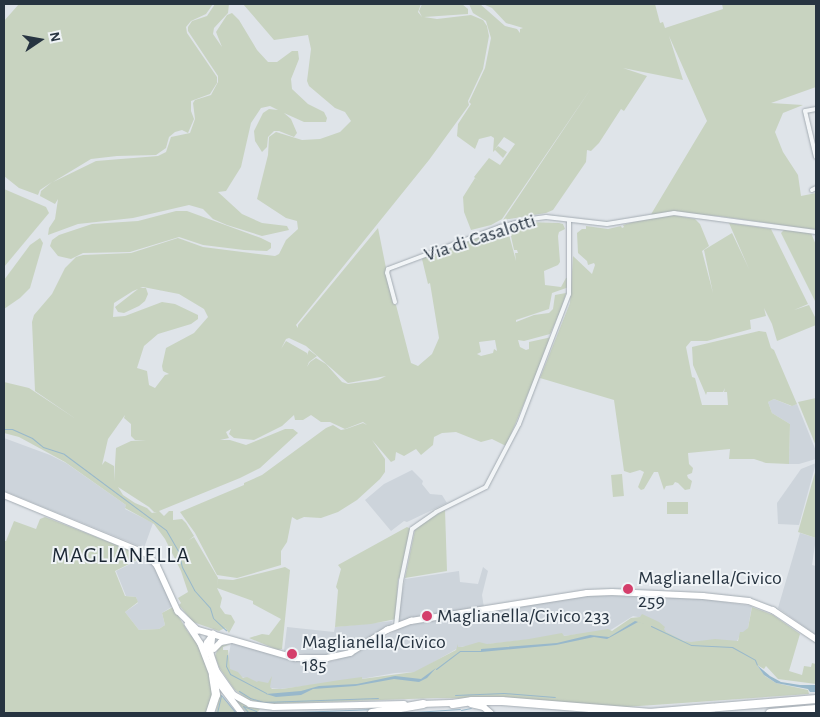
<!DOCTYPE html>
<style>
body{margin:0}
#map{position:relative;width:820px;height:717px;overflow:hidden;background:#dfe4e9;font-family:"Alegreya Sans",sans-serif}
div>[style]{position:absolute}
.built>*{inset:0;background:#cdd4db}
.green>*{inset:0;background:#c8d3c0;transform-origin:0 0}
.water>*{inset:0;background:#98b8cb}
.stream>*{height:1px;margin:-0.5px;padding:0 0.5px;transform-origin:0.5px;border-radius:0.5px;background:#98b8cb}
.roads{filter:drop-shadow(0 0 1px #a4acb3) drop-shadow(0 0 1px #a4acb3)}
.street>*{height:4px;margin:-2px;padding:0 2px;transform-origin:2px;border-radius:2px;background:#f2f5f7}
.secondary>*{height:5.5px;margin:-2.75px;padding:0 2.75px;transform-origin:2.75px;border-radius:2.75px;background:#fff}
.highway>*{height:8px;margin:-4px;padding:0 4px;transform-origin:4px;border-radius:4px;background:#fff}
.dots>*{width:14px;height:14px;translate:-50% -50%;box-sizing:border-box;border:2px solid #eff3f6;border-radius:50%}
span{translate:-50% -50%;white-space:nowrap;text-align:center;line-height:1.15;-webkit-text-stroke:4px #eff3f6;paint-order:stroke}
.street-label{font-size:20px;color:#273441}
.poi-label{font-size:20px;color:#273441}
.left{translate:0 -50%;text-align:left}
.quarter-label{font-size:22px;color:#192532;letter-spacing:1px}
.frame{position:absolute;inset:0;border:5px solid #273441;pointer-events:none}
.north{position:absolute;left:15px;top:15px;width:50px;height:50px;-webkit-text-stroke:4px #eff3f6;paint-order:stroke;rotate:78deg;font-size:14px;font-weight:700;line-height:20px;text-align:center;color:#273441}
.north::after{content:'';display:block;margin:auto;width:18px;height:22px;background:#273441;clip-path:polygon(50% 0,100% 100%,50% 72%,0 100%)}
</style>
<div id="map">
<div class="built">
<i style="clip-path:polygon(774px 399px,791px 406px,797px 404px,816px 451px,816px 459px,799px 464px,789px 464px,790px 424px,772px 413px,768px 402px)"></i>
<i style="clip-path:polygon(4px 438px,50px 455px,66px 463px,126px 505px,125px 509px,153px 523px,144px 548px,4px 491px)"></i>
<i style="clip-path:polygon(816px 463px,799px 525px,778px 524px,777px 503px,801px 469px)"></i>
<i style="clip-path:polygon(412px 470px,423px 481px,422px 484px,430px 494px,442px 495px,447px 503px,407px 522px,404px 521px,391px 531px,365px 500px,384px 484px)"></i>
<i style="clip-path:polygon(800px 533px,816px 538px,812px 565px,816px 566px,816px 635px,778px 608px)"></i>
<i style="clip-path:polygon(147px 556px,154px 562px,173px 606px,162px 613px,165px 625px,159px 629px,139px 630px,125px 612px,138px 603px,136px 597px,126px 596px,116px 571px)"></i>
<i style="clip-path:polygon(483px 567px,488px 571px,482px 595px,484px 608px,396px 622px,405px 579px,459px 571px,460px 582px,478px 584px)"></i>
<i style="clip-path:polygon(588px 595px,703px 599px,752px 606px,747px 633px,739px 637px,736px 643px,689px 643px,673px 637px,647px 619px,633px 616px,609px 631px,460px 647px,416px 672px,395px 673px,361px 679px,280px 689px,270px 688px,232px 673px,229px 669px,228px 659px,231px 643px,305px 663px,333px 661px,365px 649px,403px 626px)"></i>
<i style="clip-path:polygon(392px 621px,391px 626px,355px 647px,342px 652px,319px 656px,284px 651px,287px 627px,334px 632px,335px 627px)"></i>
</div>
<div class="green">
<i style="clip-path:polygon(19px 4px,213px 4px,206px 14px,191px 21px,186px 27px,187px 33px,217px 77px,217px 83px,210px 94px,191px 101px,191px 111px,194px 119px,188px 133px,182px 130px,175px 132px,169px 137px,166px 148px,156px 155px,117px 156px,91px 159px,53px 182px,96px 161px,158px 156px,166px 152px,171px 137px,190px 133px,195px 119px,193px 103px,195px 100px,211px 95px,218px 82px,218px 76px,188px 31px,188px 27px,192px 21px,207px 16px,215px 4px,229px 4px,228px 13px,214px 28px,213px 34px,222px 47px,216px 32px,227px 15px,232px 13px,239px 20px,257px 50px,268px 62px,277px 62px,292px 51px,298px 51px,299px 59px,291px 79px,292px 89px,308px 104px,324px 112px,327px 118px,326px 122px,304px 122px,284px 113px,291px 119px,297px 133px,294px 137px,279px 131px,274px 131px,268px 137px,267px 147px,262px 152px,255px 141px,254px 131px,263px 113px,269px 109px,278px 110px,270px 106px,261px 108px,251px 123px,241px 167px,226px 191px,218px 192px,242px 214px,262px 223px,287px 226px,289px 230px,262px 236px,227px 225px,213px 219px,203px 209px,189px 205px,133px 218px,78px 224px,48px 235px,49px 228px,55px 219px,58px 199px,55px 204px,40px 196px,41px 191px,52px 182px,40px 190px,38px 195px,19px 188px,4px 176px,4px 21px)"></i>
<i style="clip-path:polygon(evenodd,243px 4px,421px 4px,418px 12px,422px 17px,419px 11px,422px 4px,462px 4px,468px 9px,468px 14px,424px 17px,437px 19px,471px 15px,483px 20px,487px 26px,489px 36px,483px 69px,468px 101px,469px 105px,429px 160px,296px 325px,298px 328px,298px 325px,378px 228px,393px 303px,396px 305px,411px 363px,418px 366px,432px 354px,439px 338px,430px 283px,428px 284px,422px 259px,425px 257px,507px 227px,516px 261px,515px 253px,518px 253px,517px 250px,514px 250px,509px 227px,525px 222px,559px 223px,563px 224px,565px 229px,559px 232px,558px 236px,560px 262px,558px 265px,544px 271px,545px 285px,561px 287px,566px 278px,570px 277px,569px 287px,552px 293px,549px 309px,516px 320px,516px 322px,534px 315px,549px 313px,553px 309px,555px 295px,566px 293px,562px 308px,550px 334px,524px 341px,518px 340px,520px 347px,526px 350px,529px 349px,529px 342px,552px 337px,506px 446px,492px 439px,481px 442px,456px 432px,442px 433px,434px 437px,433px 445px,421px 455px,416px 449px,404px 456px,396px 452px,395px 460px,391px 462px,372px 440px,385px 459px,385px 472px,380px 479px,357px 500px,338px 512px,321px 518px,304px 517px,297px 520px,292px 517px,287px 542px,281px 551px,281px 565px,237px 578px,217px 575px,195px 533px,180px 512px,244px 485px,244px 483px,262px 475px,326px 428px,333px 425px,341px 430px,346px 429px,363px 423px,367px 425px,363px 422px,345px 429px,330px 422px,321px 422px,311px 415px,303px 420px,295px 420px,294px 415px,282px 426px,254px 440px,234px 438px,229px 434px,231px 429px,226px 432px,229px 438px,220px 440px,230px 440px,246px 445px,285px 429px,293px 429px,298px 433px,260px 468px,240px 478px,159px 511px,164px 516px,169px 511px,173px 511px,173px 520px,182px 519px,186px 523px,194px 536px,189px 540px,194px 537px,218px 578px,217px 587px,218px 579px,233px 580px,285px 567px,290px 570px,282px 649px,278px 650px,249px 638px,262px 634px,269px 635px,281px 619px,253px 604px,253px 601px,217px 588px,222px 598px,220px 607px,225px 614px,231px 615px,235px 622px,229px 633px,225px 628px,219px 631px,193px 622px,179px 605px,181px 603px,178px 598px,188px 592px,181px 571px,165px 539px,154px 524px,125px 508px,126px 505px,65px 462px,19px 437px,4px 433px,4px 382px,29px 388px,76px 419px,35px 391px,32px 322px,34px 315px,52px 294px,65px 268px,76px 257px,83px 255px,131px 253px,178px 238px,203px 247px,275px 256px,279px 254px,286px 240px,298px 229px,297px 221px,286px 218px,257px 199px,268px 155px,269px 137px,276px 132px,302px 140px,320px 139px,340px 132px,351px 121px,345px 112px,335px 108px,309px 86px,307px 81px,311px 49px,308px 35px,274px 40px,243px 4px,143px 287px,179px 294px,204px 309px,208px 317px,194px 333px,166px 348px,162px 366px,163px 371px,169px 374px,165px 375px,155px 388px,149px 385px,147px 371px,137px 368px,144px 346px,158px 334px,191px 324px,198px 319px,198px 315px,175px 304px,162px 302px,125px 316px,113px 317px,114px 303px,133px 291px,138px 289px,115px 307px,118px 312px,124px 313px,139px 306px,145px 301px,148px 294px,146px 288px,140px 288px,143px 287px,243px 4px,289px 338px,306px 346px,348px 383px,386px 376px,378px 380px,348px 384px,342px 382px,326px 364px,316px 358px,310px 362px,307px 367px,309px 362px,317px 356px,309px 350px,307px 355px,307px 353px,286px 341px,281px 349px,286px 339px,289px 338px,243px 4px,495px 340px,497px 351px,494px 349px,493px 353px,481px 356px,477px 354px,481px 352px,479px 342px,495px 340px,243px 4px,125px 415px,124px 418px,131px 424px,131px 436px,135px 440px,146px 440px,131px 441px,116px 448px,114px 481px,114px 466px,105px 461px,102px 465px,108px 439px,125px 415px,243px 4px,118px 487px,149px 507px,154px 512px,157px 512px,152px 513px,147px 508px,135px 503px,123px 495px,118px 487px)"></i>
<i style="clip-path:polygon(469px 4px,480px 4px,505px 26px,517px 29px,520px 33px,520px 29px,523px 28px,506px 23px,492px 8px,483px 4px,655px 4px,660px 23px,663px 22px,665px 28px,723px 9px,722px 4px,816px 4px,816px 87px,771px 103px,803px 105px,783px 113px,775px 132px,783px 152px,798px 175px,801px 196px,816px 193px,816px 230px,718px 216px,678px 214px,650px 216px,707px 121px,669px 36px,683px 80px,623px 68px,647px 76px,624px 111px,621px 109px,599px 143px,591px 151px,587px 150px,586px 162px,553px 210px,546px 213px,503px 220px,592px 87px,502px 219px,491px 225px,471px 230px,464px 212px,463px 197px,475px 178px,479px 181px,474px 177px,489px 158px,500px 165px,515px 144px,504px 137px,495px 149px,498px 146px,507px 152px,503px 158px,495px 150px,493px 152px,494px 138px,491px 136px,479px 139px,475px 149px,457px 136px,458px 124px,471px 104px,469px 102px,485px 68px,491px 38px,486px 21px,473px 13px)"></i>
<i style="clip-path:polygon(4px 189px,46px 207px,49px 213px,4px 267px)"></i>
<i style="clip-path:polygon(176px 211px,187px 211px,261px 238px,271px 243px,271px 248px,267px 251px,244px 250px,203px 245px,179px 237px,130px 252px,83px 253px,71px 259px,58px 256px,50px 246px,52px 240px,59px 235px,92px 224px,138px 221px)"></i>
<i style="clip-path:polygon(672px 215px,695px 219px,700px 224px,709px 246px,702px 251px,713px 293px,704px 250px,732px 233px,749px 269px,729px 223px,771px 229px,808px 304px,794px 310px,809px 305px,816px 319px,816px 325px,777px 341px,772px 324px,764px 308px,766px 316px,750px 320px,751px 329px,707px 341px,691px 341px,686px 347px,692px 377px,695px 378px,702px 405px,728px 405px,727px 392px,724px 392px,725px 388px,723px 392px,707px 392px,706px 395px,693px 365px,692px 347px,759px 331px,766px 332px,771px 348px,774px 350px,797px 404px,792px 406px,774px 399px,768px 402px,772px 413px,790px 424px,789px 464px,766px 463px,754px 459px,729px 459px,730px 449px,688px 453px,689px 464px,693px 468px,692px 473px,687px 475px,688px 478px,692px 481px,690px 489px,685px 490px,678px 483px,675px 482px,673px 485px,666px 486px,664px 490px,658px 472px,654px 472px,644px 489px,641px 490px,638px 487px,644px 472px,640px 470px,630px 473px,624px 471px,614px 400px,540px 378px,570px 303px,573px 256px,592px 274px,595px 265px,594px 263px,588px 265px,587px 261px,578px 253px,577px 233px,582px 229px,586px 229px,586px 226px,608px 229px,621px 226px,622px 228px,624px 227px,623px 225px,640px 220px)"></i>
<i style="clip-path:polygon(784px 230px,811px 233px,816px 245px,816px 303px,781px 233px)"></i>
<i style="clip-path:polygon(40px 238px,43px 243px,30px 288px,20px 298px,4px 309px,4px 280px,30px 245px)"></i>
<i style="clip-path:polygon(816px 398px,816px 446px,798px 402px)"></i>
<i style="clip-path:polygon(816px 469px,816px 538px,798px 532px)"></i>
<i style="left:622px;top:474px;width:22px;height:11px;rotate:85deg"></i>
<i style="left:667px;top:502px;width:21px;height:12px"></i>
<i style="clip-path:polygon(445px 510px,447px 571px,405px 578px,415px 530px,419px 524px)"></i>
<i style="clip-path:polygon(45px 517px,145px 556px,115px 571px,125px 596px,136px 597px,138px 602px,125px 612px,139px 630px,159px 629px,165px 625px,162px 613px,173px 607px,188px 632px,198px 643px,211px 675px,214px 691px,207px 713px,4px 713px,4px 541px,6px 541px,14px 521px,36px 529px,40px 519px)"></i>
<i style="clip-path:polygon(407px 527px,411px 529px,402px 576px,398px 579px,396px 619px,371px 624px,335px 627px,338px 590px,336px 587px,341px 569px,338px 565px)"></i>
<i style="clip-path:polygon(752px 607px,773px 615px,800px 634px,789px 671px,802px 675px,804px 666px,811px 667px,812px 663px,816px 664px,816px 684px,778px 679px,766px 666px,764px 669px,757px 665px,765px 676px,776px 683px,808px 690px,809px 694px,625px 707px,491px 699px,437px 698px,265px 704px,247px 699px,234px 689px,219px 667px,215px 656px,219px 646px,231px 644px,223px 647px,223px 650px,228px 650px,230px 669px,238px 672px,243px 678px,247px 677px,257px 682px,258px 681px,268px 683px,272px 676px,270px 687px,272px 689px,282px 689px,340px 680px,362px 677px,362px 679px,414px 672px,456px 650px,458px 644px,458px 647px,462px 647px,479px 642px,487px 644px,529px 639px,562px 633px,564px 636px,608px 629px,612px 631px,631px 618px,640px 617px,642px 614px,659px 622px,665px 627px,664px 629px,666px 632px,684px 641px,691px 642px,715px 639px,738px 641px,740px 632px,743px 632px,748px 628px)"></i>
<i style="clip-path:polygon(220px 694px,222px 697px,236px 713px,216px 713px)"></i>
<i style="clip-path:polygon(235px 699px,247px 706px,260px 709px,257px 713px,247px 713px)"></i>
</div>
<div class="water">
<i style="clip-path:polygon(635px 621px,651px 626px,638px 622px,607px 639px,594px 637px,556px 645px,481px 652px,481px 649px,557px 643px,590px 635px,609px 637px)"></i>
<i style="clip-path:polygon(757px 665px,770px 676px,781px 682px,800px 685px,816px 685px,816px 692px,810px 692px,808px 689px,776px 683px,764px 675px)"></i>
<i style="clip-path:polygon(436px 668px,427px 678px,419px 682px,394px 679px,355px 686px,313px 689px,301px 695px,276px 697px,266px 694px,301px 691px,319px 686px,357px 684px,395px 676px,421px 679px)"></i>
</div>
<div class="stream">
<i style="left:4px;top:429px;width:8px"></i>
<i style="left:12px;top:429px;width:22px;rotate:24deg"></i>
<i style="left:32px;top:438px;width:14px;rotate:39deg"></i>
<i style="left:43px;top:447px;width:22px;rotate:18deg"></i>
<i style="left:64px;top:454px;width:127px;rotate:36.7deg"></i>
<i style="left:166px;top:530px;width:24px;rotate:60deg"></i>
<i style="left:178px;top:551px;width:16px;rotate:76deg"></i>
<i style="left:182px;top:567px;width:26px;rotate:62deg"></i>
<i style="left:194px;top:590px;width:24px;rotate:48deg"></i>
<i style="left:210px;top:608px;width:10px;rotate:73deg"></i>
<i style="left:213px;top:618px;width:18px;rotate:43deg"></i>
<i style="left:651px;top:626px;width:44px;rotate:25.4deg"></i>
<i style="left:691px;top:645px;width:41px;rotate:2.8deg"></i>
<i style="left:732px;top:647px;width:26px;rotate:29deg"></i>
<i style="left:755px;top:660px;width:5px;rotate:68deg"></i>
<i style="left:227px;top:655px;width:11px;rotate:95deg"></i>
<i style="left:226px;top:666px;width:9px;rotate:63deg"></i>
<i style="left:230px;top:674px;width:41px;rotate:27.8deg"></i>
<i style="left:436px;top:669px;width:30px;rotate:-37deg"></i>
<i style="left:460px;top:651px;width:21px"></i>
<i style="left:239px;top:691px;width:13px;rotate:32deg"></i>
<i style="left:250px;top:698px;width:14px;rotate:17deg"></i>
<i style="left:263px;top:702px;width:115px;rotate:-2deg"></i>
<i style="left:455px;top:695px;width:49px;rotate:-2.3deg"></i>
<i style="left:504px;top:693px;width:51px;rotate:4.5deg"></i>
<i style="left:461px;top:710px;width:10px;rotate:-11deg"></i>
<i style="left:217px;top:713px;width:18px;rotate:-77deg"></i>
<i style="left:221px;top:695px;width:23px;rotate:50deg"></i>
<i style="left:249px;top:713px;width:9px;rotate:-131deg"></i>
<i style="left:243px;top:706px;width:14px;rotate:21deg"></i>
<i style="left:256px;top:711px;width:2px;rotate:117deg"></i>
<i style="left:271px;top:713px;width:104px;rotate:-2.2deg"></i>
<i style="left:400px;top:713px;width:60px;rotate:-3.8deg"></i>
</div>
<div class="roads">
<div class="street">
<i style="left:816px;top:109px;width:11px;rotate:170deg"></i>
<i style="left:805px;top:111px;width:47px;rotate:76.6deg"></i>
<i style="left:812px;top:190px;width:4px;rotate:-27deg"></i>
<i style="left:395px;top:302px;width:30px;rotate:-105deg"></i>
<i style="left:387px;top:273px;width:4px;rotate:-76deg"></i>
<i style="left:388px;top:269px;width:120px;rotate:-20.6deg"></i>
<i style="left:500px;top:227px;width:32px;rotate:-14deg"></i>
<i style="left:531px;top:219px;width:15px;rotate:-8deg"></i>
<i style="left:546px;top:217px;width:61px;rotate:6.5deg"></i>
<i style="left:607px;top:224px;width:68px;rotate:-9.3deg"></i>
<i style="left:674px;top:213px;width:143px;rotate:7.6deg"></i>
<i style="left:396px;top:626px;width:45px;rotate:-83.7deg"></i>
<i style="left:401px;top:581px;width:53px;rotate:-78.1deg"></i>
<i style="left:412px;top:529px;width:29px;rotate:-35deg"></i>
<i style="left:436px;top:512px;width:56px;rotate:-26.6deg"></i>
<i style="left:486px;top:487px;width:71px;rotate:-62.4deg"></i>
<i style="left:519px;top:424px;width:139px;rotate:-69deg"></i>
<i style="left:569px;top:294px;width:73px;rotate:-90deg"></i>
</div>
<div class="secondary">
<i style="left:4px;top:495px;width:155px;rotate:22.4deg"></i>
<i style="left:147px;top:554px;width:15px;rotate:48deg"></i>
<i style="left:157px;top:565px;width:51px;rotate:65.5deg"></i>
<i style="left:178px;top:611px;width:28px;rotate:44deg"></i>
<i style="left:198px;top:630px;width:101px;rotate:16.1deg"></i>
<i style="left:295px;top:658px;width:32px"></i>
<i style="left:327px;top:658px;width:24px;rotate:-12deg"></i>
<i style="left:350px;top:653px;width:44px;rotate:-31.9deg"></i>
<i style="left:387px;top:630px;width:26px;rotate:-21deg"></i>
<i style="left:411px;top:621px;width:178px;rotate:-9deg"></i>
<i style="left:587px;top:593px;width:25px;rotate:-2deg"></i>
<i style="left:612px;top:592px;width:91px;rotate:2.5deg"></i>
<i style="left:703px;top:596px;width:46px;rotate:6.2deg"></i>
<i style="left:749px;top:601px;width:26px;rotate:21deg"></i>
<i style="left:773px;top:610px;width:52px;rotate:34deg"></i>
<i style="left:188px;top:624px;width:24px;rotate:57deg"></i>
<i style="left:201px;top:644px;width:33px;rotate:69deg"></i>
<i style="left:213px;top:675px;width:48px;rotate:52.7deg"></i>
<i style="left:213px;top:634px;width:20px;rotate:96deg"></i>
<i style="left:211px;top:654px;width:18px;rotate:71deg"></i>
<i style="left:217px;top:671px;width:29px;rotate:55deg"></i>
<i style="left:234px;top:695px;width:18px;rotate:29deg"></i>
<i style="left:250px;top:704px;width:24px;rotate:7deg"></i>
<i style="left:274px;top:707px;width:130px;rotate:-1.3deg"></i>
<i style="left:214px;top:649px;width:10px;rotate:-45deg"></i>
<i style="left:221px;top:642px;width:10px;rotate:-11deg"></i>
<i style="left:206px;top:653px;width:10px;rotate:-84deg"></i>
<i style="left:207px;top:643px;width:11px;rotate:-56deg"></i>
<i style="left:421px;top:704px;width:36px;rotate:-2deg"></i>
<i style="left:471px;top:704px;width:13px;rotate:13deg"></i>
<i style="left:484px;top:707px;width:9px;rotate:41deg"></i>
</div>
<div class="highway">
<i style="left:453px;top:704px;width:19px;rotate:-9deg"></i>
<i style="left:472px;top:701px;width:30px"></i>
<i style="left:502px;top:701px;width:150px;rotate:4.6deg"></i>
<i style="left:210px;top:713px;width:19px;rotate:-72deg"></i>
<i style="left:216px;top:695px;width:20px;rotate:-99deg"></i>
<i style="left:372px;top:713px;width:52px;rotate:-10deg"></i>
<i style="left:649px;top:713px;width:168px;rotate:-4.8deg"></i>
<i style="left:770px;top:713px;width:46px;rotate:-5deg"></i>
</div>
</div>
<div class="dots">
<i style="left:628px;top:589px;background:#d43e6b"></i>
<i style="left:427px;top:616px;background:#d43e6b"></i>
<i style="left:292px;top:654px;background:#d43e6b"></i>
</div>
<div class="street-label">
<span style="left:480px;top:238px;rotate:-18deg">Via di Casalotti</span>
</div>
<div class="poi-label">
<span class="left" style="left:638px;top:590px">Maglianella/Civico<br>259</span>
<span class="left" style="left:437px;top:616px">Maglianella/Civico 233</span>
<span class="left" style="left:302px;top:654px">Maglianella/Civico<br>185</span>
</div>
<div class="quarter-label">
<span style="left:121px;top:556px">MAGLIANELLA</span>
</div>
<div class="frame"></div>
<div class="north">N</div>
</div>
